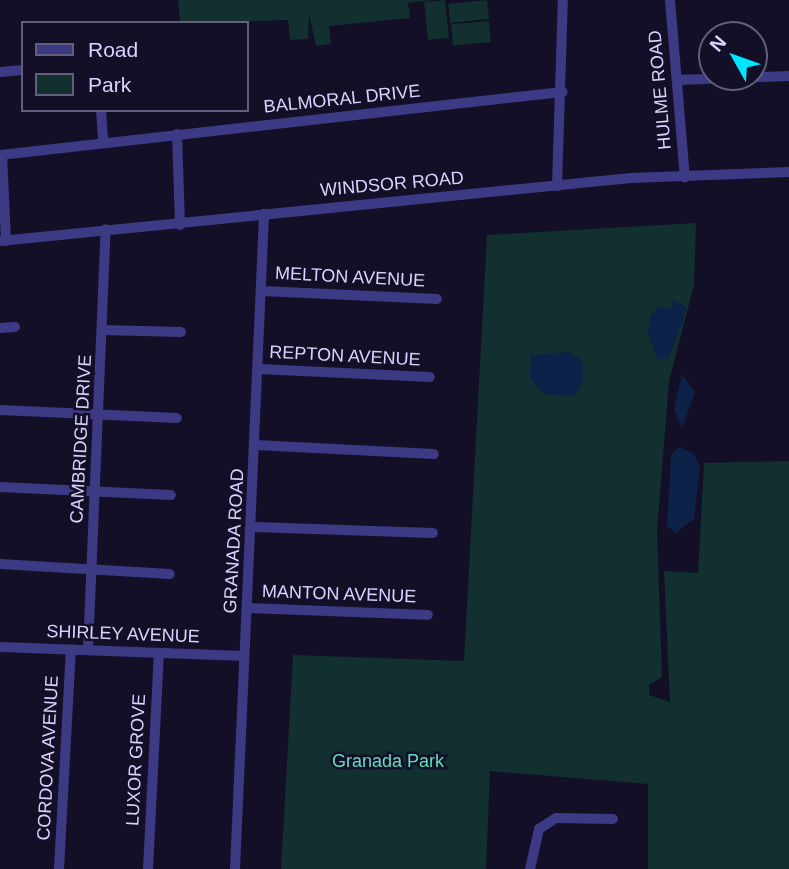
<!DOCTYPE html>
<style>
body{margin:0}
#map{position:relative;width:789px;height:869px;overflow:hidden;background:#130f26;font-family:Helvetica,sans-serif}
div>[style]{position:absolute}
.green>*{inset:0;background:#12302f;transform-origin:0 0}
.water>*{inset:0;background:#0c2248}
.street>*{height:10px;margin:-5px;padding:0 5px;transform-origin:5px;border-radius:5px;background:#3d3a85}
span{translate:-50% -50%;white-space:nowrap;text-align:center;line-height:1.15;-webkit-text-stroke:5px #130f26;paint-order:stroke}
.street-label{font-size:18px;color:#d9d4ff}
.park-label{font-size:18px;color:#5fe0c0}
.legend{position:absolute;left:21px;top:21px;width:228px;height:91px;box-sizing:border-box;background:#130f26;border:2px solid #625e7d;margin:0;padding:9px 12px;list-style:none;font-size:21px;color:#d9d4ff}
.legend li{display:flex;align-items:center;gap:14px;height:35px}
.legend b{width:35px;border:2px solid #625e7d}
.north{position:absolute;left:698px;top:21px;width:70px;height:70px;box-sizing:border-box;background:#130f26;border:2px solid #625e7d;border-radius:50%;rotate:310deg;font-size:19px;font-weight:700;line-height:28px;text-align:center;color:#d9d4ff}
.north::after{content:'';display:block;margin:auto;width:24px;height:32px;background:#00e5ff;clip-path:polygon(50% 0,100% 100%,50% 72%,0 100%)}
</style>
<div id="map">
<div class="green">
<i style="clip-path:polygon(178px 0,432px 0,408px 3px,410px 18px,329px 26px,331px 44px,316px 46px,309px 14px,308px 39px,290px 40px,288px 20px,180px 23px)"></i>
<i style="left:445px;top:0;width:38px;height:21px;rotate:84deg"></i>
<i style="left:487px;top:0;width:19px;height:39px;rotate:84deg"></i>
<i style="left:489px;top:21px;width:21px;height:38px;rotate:85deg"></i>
<i style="clip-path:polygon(696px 223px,694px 285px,669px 381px,657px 531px,662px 677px,649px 685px,649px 695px,670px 702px,664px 571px,698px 573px,704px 463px,789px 461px,789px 869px,648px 869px,648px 784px,490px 771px,486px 869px,281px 869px,293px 655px,464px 661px,487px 235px)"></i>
</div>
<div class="water">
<i style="clip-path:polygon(673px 300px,686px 307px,683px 322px,668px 359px,658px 359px,648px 334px,650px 316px,659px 306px,671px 309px)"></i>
<i style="clip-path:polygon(569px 352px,583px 361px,582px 387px,574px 396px,544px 394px,530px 379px,531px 355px)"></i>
<i style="clip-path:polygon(682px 374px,695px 392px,682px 429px,674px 409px)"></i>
<i style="clip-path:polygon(680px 447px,694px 454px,700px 467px,694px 519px,676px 533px,667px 526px,671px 454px)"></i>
</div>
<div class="street">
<i style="left:670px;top:0;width:178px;rotate:85.2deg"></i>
<i style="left:0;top:72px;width:23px;rotate:-5deg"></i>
<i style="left:677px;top:80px;width:112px;rotate:-2deg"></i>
<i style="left:101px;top:110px;width:31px;rotate:86deg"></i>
<i style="left:177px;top:134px;width:91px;rotate:88.1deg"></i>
<i style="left:0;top:155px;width:566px;rotate:-6.4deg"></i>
<i style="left:2px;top:155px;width:86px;rotate:87.3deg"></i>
<i style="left:557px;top:186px;width:186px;rotate:-88.2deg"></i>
<i style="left:0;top:241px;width:634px;rotate:-5.7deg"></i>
<i style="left:631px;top:178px;width:158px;rotate:-2.2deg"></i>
<i style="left:262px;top:291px;width:175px;rotate:2.6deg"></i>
<i style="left:0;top:328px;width:15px;rotate:-4deg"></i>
<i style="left:103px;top:330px;width:78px;rotate:1.5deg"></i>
<i style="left:259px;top:369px;width:171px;rotate:2.7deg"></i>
<i style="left:0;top:410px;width:177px;rotate:2.6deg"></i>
<i style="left:256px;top:445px;width:178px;rotate:2.9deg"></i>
<i style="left:0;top:487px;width:171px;rotate:2.7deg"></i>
<i style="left:254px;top:527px;width:179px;rotate:1.9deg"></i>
<i style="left:0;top:564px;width:170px;rotate:3.4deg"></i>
<i style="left:249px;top:608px;width:179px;rotate:2.2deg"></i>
<i style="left:0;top:647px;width:244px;rotate:2.1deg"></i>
<i style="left:88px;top:650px;width:421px;rotate:-87.6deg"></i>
<i style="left:59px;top:869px;width:220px;rotate:-86.9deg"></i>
<i style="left:148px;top:869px;width:215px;rotate:-87.1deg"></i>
<i style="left:235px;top:869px;width:656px;rotate:-87.46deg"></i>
<i style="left:530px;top:869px;width:41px;rotate:-77.3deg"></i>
<i style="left:539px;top:829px;width:20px;rotate:-33deg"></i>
<i style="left:556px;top:818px;width:57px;rotate:1deg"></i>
</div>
<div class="street-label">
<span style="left:660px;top:90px;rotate:-95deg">HULME ROAD</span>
<span style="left:342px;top:99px;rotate:-6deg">BALMORAL DRIVE</span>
<span style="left:392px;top:184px;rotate:-5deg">WINDSOR ROAD</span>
<span style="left:350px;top:277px;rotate:3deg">MELTON AVENUE</span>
<span style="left:345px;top:356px;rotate:3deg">REPTON AVENUE</span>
<span style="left:81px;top:439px;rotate:-87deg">CAMBRIDGE DRIVE</span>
<span style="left:234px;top:541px;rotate:-87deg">GRANADA ROAD</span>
<span style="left:339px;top:594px;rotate:2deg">MANTON AVENUE</span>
<span style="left:123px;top:634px;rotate:2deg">SHIRLEY AVENUE</span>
<span style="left:48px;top:758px;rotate:-87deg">CORDOVA AVENUE</span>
<span style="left:136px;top:760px;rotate:-87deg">LUXOR GROVE</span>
</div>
<div class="park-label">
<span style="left:388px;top:761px">Granada Park</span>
</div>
<ul class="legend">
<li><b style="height:9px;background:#3d3a85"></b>Road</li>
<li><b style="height:19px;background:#12302f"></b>Park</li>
</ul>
<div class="north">N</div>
</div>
